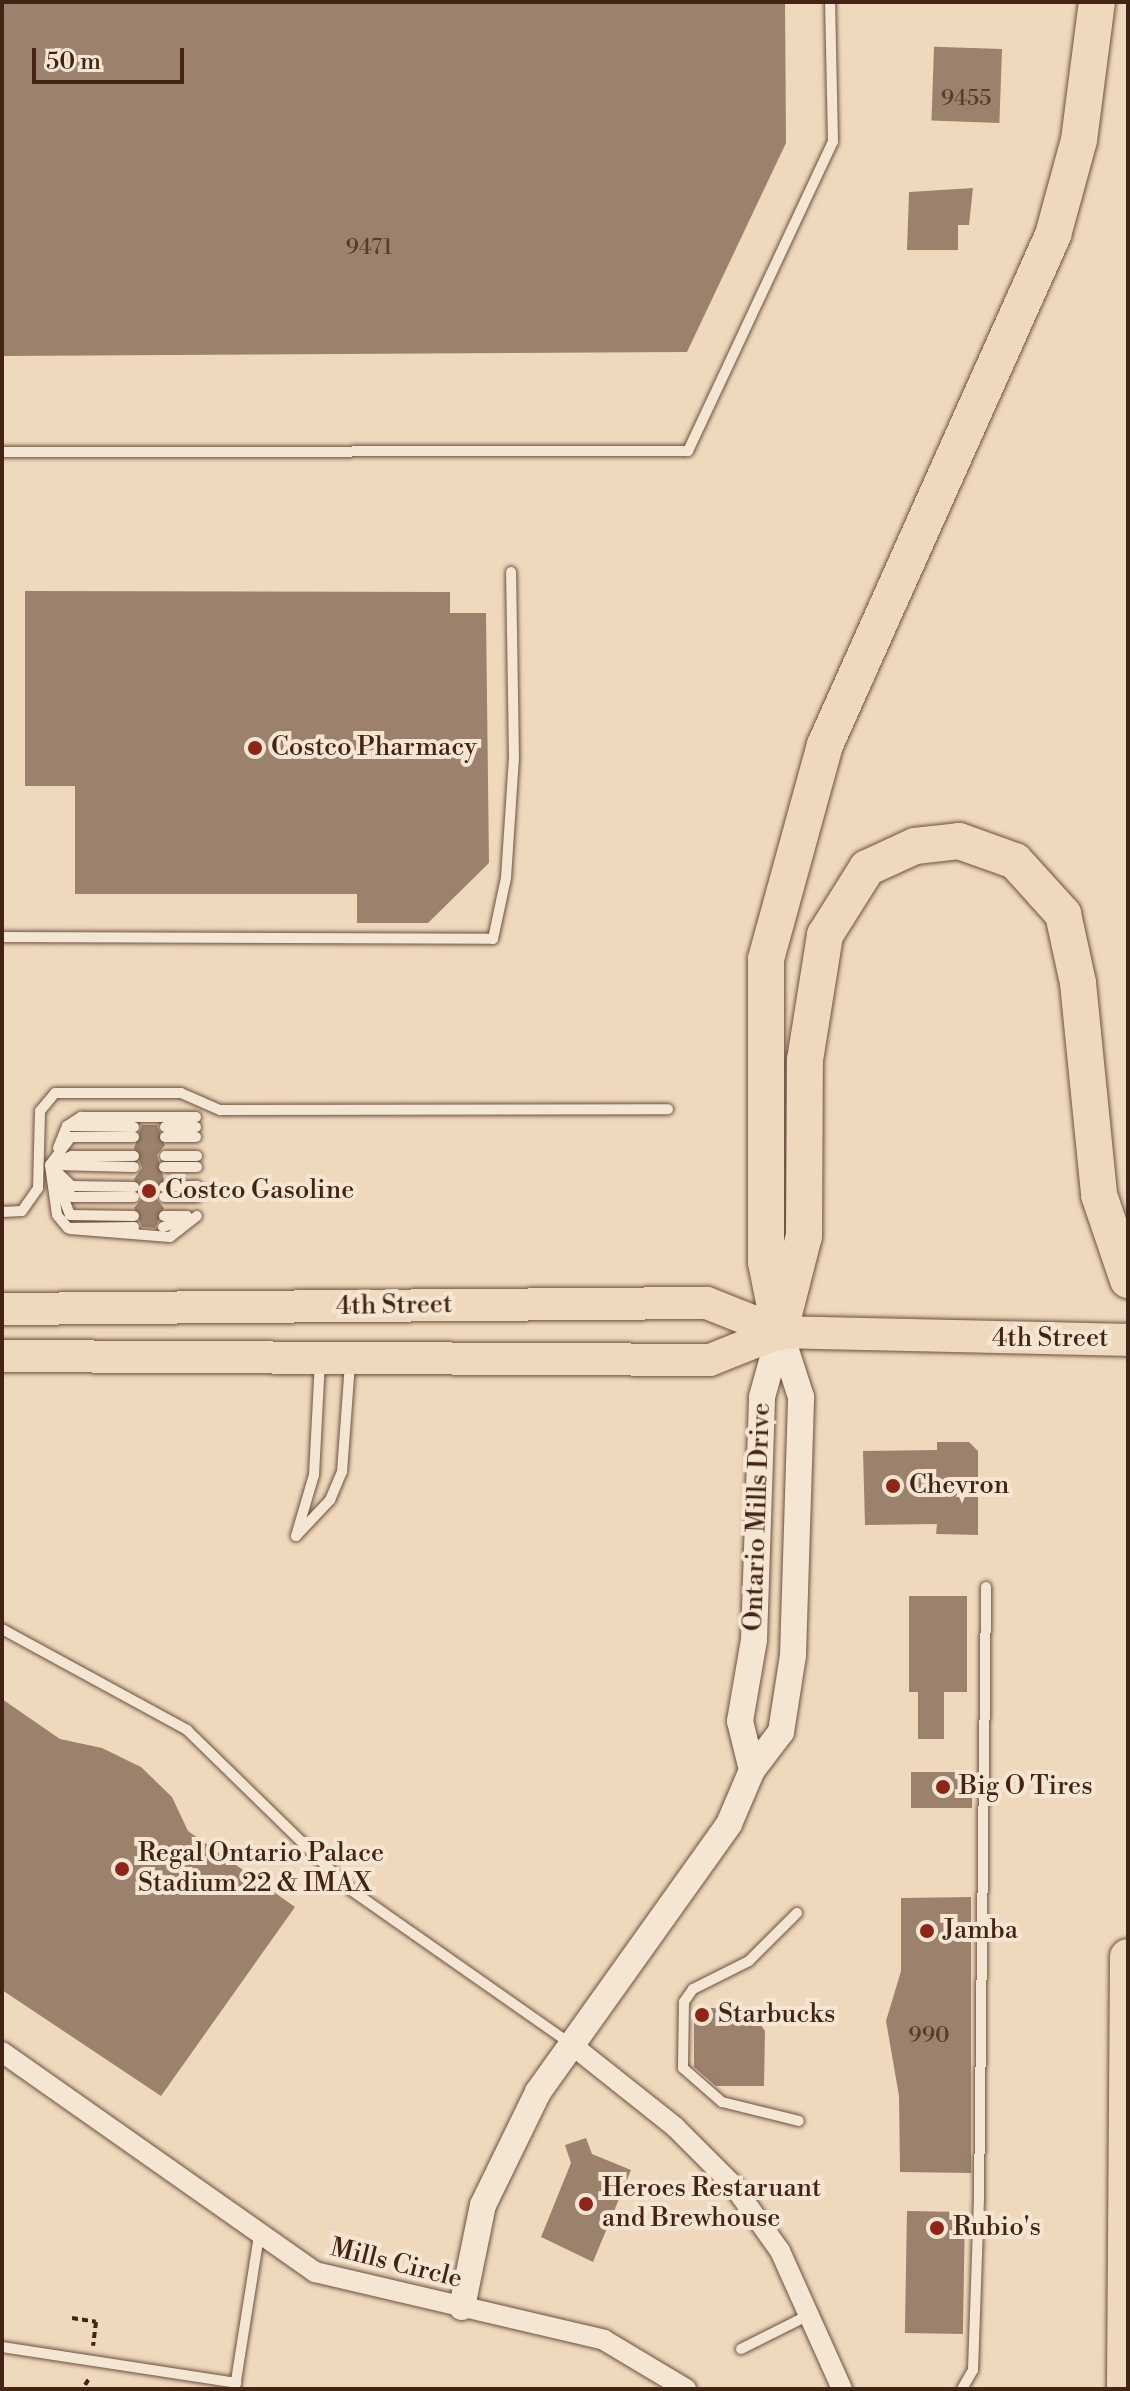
<!DOCTYPE html>
<style>
body{margin:0}
#map{position:relative;width:1130px;height:2391px;overflow:hidden;background:#efd9bc;font-family:"Libre Bodoni",serif}
div>[style]{position:absolute}
.building>*{inset:0;background:#9c826c;transform-origin:0 0}
.path>*{height:4px;margin-top:-2px;transform-origin:0;background:repeating-linear-gradient(90deg,#422316 0 6px,transparent 0 10px)}
.roads{filter:drop-shadow(0 0 2px #6d5040) drop-shadow(0 0 2px #6d5040)}
.service>*{height:10px;margin:-5px;padding:0 5px;transform-origin:5px;border-radius:5px;background:#f5e6d3}
.minor>*{height:20px;margin:-10px;padding:0 10px;transform-origin:10px;border-radius:10px;background:#f5e6d3}
.tertiary>*{height:26px;margin:-13px;padding:0 13px;transform-origin:13px;border-radius:13px;background:#f5e6d3}
.primary>*{height:32px;margin:-16px;padding:0 16px;transform-origin:16px;border-radius:16px;background:#efd9bc}
.motorway>*{height:36px;margin:-18px;padding:0 18px;transform-origin:18px;border-radius:18px;background:#efd9bc}
.dots>*{width:22px;height:22px;translate:-50% -50%;box-sizing:border-box;border:4px solid #f5e6d3;border-radius:50%}
span{translate:-50% -50%;white-space:nowrap;text-align:center;line-height:1.15;-webkit-text-stroke:8px #f5e6d3;paint-order:stroke}
.number-label{font-size:22px;color:#583b2c}
.number-label span{-webkit-text-stroke-width:0}
.poi-label{font-size:26px;color:#422316}
.left{translate:0 -50%;text-align:left}
.street-label{font-size:26px;color:#422316}
.frame{position:absolute;inset:0;border:4px solid #422316;pointer-events:none}
.scale{position:absolute;left:32px;top:48px;width:152px;height:36px;box-sizing:border-box;border:4px solid #422316;border-top:0;padding-left:10px;font-size:24px;line-height:28px;white-space:nowrap;color:#422316;-webkit-text-stroke:6px #f5e6d3;paint-order:stroke}
</style>
<div id="map">
<div class="building">
<i style="clip-path:polygon(2px 2px,785px 2px,786px 143px,687px 352px,2px 356px)"></i>
<i style="left:1002px;top:49px;width:74px;height:68px;rotate:92deg"></i>
<i style="clip-path:polygon(973px 188px,969px 225px,958px 225px,958px 250px,907px 250px,909px 192px)"></i>
<i style="clip-path:polygon(25px 591px,450px 592px,450px 613px,486px 613px,489px 863px,428px 923px,357px 923px,357px 894px,75px 894px,75px 786px,25px 786px)"></i>
<i style="clip-path:polygon(142px 1125px,157px 1125px,165px 1145px,157px 1155px,164px 1179px,156px 1198px,164px 1208px,155px 1228px,142px 1227px,134px 1208px,142px 1198px,134px 1179px,142px 1168px,134px 1148px)"></i>
<i style="clip-path:polygon(937px 1442px,969px 1442px,978px 1451px,978px 1535px,936px 1534px,937px 1524px,865px 1525px,863px 1451px,937px 1450px)"></i>
<i style="clip-path:polygon(909px 1596px,967px 1596px,967px 1692px,944px 1692px,944px 1739px,918px 1739px,918px 1692px,909px 1692px)"></i>
<i style="clip-path:polygon(2px 1699px,60px 1739px,102px 1748px,141px 1767px,172px 1797px,188px 1831px,295px 1907px,161px 2096px,2px 1990px)"></i>
<i style="left:911px;top:1772px;width:61px;height:36px"></i>
<i style="clip-path:polygon(971px 1897px,971px 2173px,900px 2172px,899px 2096px,886px 2021px,901px 1971px,901px 1898px)"></i>
<i style="clip-path:polygon(694px 2008px,749px 2008px,765px 2031px,764px 2086px,716px 2086px,694px 2067px)"></i>
<i style="clip-path:polygon(586px 2138px,592px 2154px,631px 2170px,593px 2262px,541px 2237px,571px 2163px,565px 2145px)"></i>
<i style="left:907px;top:2211px;width:58px;height:122px;rotate:1deg"></i>
</div>
<div class="path">
<i style="left:72px;top:2318px;width:24px;rotate:9deg"></i>
<i style="left:96px;top:2322px;width:24px;rotate:97deg"></i>
<i style="left:85px;top:2385px;width:9px;rotate:-58deg"></i>
</div>
<div class="roads">
<div class="service">
<i style="left:2px;top:452px;width:686px;rotate:-0.08deg"></i>
<i style="left:688px;top:451px;width:341px;rotate:-64.9deg"></i>
<i style="left:833px;top:142px;width:140px;rotate:-91.2deg"></i>
<i style="left:2px;top:937px;width:491px;rotate:0.2deg"></i>
<i style="left:493px;top:939px;width:62px;rotate:-78deg"></i>
<i style="left:506px;top:878px;width:119px;rotate:-86.2deg"></i>
<i style="left:514px;top:759px;width:187px;rotate:-90.9deg"></i>
<i style="left:67px;top:1126px;width:17px;rotate:-33deg"></i>
<i style="left:81px;top:1117px;width:115px"></i>
<i style="left:165px;top:1127px;width:31px"></i>
<i style="left:134px;top:1137px;width:63px;rotate:180deg"></i>
<i style="left:71px;top:1137px;width:35px;rotate:127deg"></i>
<i style="left:50px;top:1165px;width:50px;rotate:82deg"></i>
<i style="left:57px;top:1215px;width:17px;rotate:50deg"></i>
<i style="left:68px;top:1228px;width:66px;rotate:-0.9deg"></i>
<i style="left:165px;top:1137px;width:31px"></i>
<i style="left:58px;top:1148px;width:24px;rotate:-68deg"></i>
<i style="left:67px;top:1126px;width:67px;rotate:0.9deg"></i>
<i style="left:165px;top:1156px;width:32px"></i>
<i style="left:52px;top:1164px;width:22px;rotate:-22deg"></i>
<i style="left:72px;top:1156px;width:62px"></i>
<i style="left:50px;top:1165px;width:30px;rotate:44deg"></i>
<i style="left:72px;top:1186px;width:62px;rotate:0.9deg"></i>
<i style="left:56px;top:1165px;width:78px;rotate:1.5deg"></i>
<i style="left:164px;top:1167px;width:33px"></i>
<i style="left:57px;top:1181px;width:36px;rotate:69deg"></i>
<i style="left:70px;top:1215px;width:64px;rotate:0.9deg"></i>
<i style="left:62px;top:1183px;width:17px;rotate:54deg"></i>
<i style="left:72px;top:1197px;width:62px"></i>
<i style="left:164px;top:1187px;width:33px;rotate:-2deg"></i>
<i style="left:164px;top:1197px;width:33px"></i>
<i style="left:2px;top:1212px;width:20px;rotate:-3deg"></i>
<i style="left:22px;top:1211px;width:28px;rotate:-55deg"></i>
<i style="left:38px;top:1188px;width:77px;rotate:-88.5deg"></i>
<i style="left:40px;top:1111px;width:23px;rotate:-50deg"></i>
<i style="left:55px;top:1093px;width:126px"></i>
<i style="left:181px;top:1093px;width:43px;rotate:23.6deg"></i>
<i style="left:220px;top:1110px;width:448px;rotate:-0.1deg"></i>
<i style="left:164px;top:1216px;width:23px"></i>
<i style="left:163px;top:1227px;width:26px;rotate:-18deg"></i>
<i style="left:70px;top:1229px;width:100px;rotate:4.6deg"></i>
<i style="left:170px;top:1237px;width:34px;rotate:-38deg"></i>
<i style="left:296px;top:1536px;width:50px;rotate:-46.6deg"></i>
<i style="left:330px;top:1500px;width:30px;rotate:-67deg"></i>
<i style="left:342px;top:1472px;width:109px;rotate:-85.8deg"></i>
<i style="left:296px;top:1536px;width:64px;rotate:-73.6deg"></i>
<i style="left:314px;top:1475px;width:114px;rotate:-87deg"></i>
<i style="left:2px;top:1629px;width:211px;rotate:28.6deg"></i>
<i style="left:187px;top:1730px;width:229px;rotate:44.3deg"></i>
<i style="left:351px;top:1890px;width:270px;rotate:35deg"></i>
<i style="left:797px;top:1913px;width:68px;rotate:135deg"></i>
<i style="left:749px;top:1961px;width:63px;rotate:153.4deg"></i>
<i style="left:693px;top:1989px;width:16px;rotate:125deg"></i>
<i style="left:684px;top:2002px;width:66px;rotate:90.9deg"></i>
<i style="left:683px;top:2068px;width:52px;rotate:41.1deg"></i>
<i style="left:722px;top:2102px;width:79px;rotate:13.9deg"></i>
<i style="left:2px;top:2347px;width:237px;rotate:8.7deg"></i>
<i style="left:741px;top:2349px;width:78px;rotate:-26.6deg"></i>
<i style="left:235px;top:2387px;width:154px;rotate:-81deg"></i>
<i style="left:962px;top:2389px;width:22px;rotate:-60deg"></i>
<i style="left:973px;top:2370px;width:172px;rotate:-88deg"></i>
<i style="left:979px;top:2198px;width:611px;rotate:-89.34deg"></i>
</div>
<div class="minor">
<i style="left:572px;top:2045px;width:132px;rotate:38.5deg"></i>
<i style="left:675px;top:2127px;width:82px;rotate:45deg"></i>
<i style="left:733px;top:2185px;width:81px;rotate:54.5deg"></i>
<i style="left:780px;top:2251px;width:151px;rotate:65.8deg"></i>
<i style="left:2px;top:2052px;width:383px;rotate:35.1deg"></i>
<i style="left:315px;top:2272px;width:297px;rotate:13.2deg"></i>
<i style="left:604px;top:2340px;width:96px;rotate:30.9deg"></i>
</div>
<div class="tertiary">
<i style="left:752px;top:1770px;width:50px;rotate:-103.8deg"></i>
<i style="left:740px;top:1721px;width:82px;rotate:-80.2deg"></i>
<i style="left:754px;top:1640px;width:243px;rotate:-88.1deg"></i>
<i style="left:762px;top:1397px;width:67px;rotate:-74.5deg"></i>
<i style="left:462px;top:2307px;width:104px;rotate:-78.4deg"></i>
<i style="left:483px;top:2205px;width:126px;rotate:-64deg"></i>
<i style="left:538px;top:2092px;width:329px;rotate:-54.5deg"></i>
<i style="left:729px;top:1824px;width:59px;rotate:-66.9deg"></i>
<i style="left:752px;top:1770px;width:48px;rotate:-52.7deg"></i>
<i style="left:781px;top:1732px;width:78px;rotate:-81.1deg"></i>
<i style="left:793px;top:1655px;width:258px;rotate:-88.2deg"></i>
<i style="left:801px;top:1397px;width:68px;rotate:-107.9deg"></i>
</div>
<div class="primary">
<i style="left:2px;top:1309px;width:705px;rotate:-0.49deg"></i>
<i style="left:707px;top:1303px;width:79px;rotate:21.7deg"></i>
<i style="left:780px;top:1332px;width:348px;rotate:1.3deg"></i>
<i style="left:2px;top:1356px;width:708px;rotate:0.32deg"></i>
<i style="left:710px;top:1360px;width:75px;rotate:-21.8deg"></i>
</div>
<div class="motorway">
<i style="left:782px;top:1322px;width:89px;rotate:-75.7deg"></i>
<i style="left:804px;top:1236px;width:176px;rotate:-89.7deg"></i>
<i style="left:805px;top:1060px;width:127px;rotate:-80.9deg"></i>
<i style="left:825px;top:935px;width:79px;rotate:-57.9deg"></i>
<i style="left:867px;top:868px;width:53px;rotate:-24.6deg"></i>
<i style="left:915px;top:846px;width:44px;rotate:-6.5deg"></i>
<i style="left:959px;top:841px;width:59px;rotate:19.7deg"></i>
<i style="left:1015px;top:861px;width:72px;rotate:47.8deg"></i>
<i style="left:1063px;top:914px;width:71px;rotate:77.7deg"></i>
<i style="left:1078px;top:983px;width:213px;rotate:84.3deg"></i>
<i style="left:1099px;top:1195px;width:90px;rotate:71.2deg"></i>
<i style="left:780px;top:1332px;width:71px;rotate:-101.3deg"></i>
<i style="left:766px;top:1262px;width:303px;rotate:-90deg"></i>
<i style="left:766px;top:959px;width:222px;rotate:-74.6deg"></i>
<i style="left:825px;top:745px;width:559px;rotate:-65.91deg"></i>
<i style="left:1053px;top:235px;width:98px;rotate:-74.7deg"></i>
<i style="left:1079px;top:140px;width:139px;rotate:-82.6deg"></i>
<i style="left:1125px;top:2389px;width:432px;rotate:-89.6deg"></i>
</div>
</div>
<div class="dots">
<i style="left:255px;top:748px;background:#8f2418"></i>
<i style="left:149px;top:1191px;background:#8f2418"></i>
<i style="left:893px;top:1486px;background:#8f2418"></i>
<i style="left:943px;top:1787px;background:#8f2418"></i>
<i style="left:122px;top:1869px;background:#8f2418"></i>
<i style="left:927px;top:1931px;background:#8f2418"></i>
<i style="left:702px;top:2015px;background:#8f2418"></i>
<i style="left:586px;top:2204px;background:#8f2418"></i>
<i style="left:937px;top:2228px;background:#8f2418"></i>
</div>
<div class="number-label">
<span style="left:966px;top:99px">9455</span>
<span style="left:369px;top:248px">9471</span>
<span style="left:929px;top:2036px">990</span>
</div>
<div class="poi-label">
<span class="left" style="left:271px;top:748px">Costco Pharmacy</span>
<span class="left" style="left:165px;top:1191px">Costco Gasoline</span>
<span class="left" style="left:909px;top:1486px">Chevron</span>
<span class="left" style="left:959px;top:1787px">Big O Tires</span>
<span class="left" style="left:138px;top:1869px">Regal Ontario Palace<br>Stadium 22 &amp; IMAX</span>
<span class="left" style="left:943px;top:1931px">Jamba</span>
<span class="left" style="left:718px;top:2015px">Starbucks</span>
<span class="left" style="left:602px;top:2204px">Heroes Restaruant<br>and Brewhouse</span>
<span class="left" style="left:953px;top:2228px">Rubio's</span>
</div>
<div class="street-label">
<span style="left:394px;top:1306px;rotate:-1deg">4th Street</span>
<span style="left:1050px;top:1339px">4th Street</span>
<span style="left:758px;top:1517px;rotate:-88deg">Ontario Mills Drive</span>
<span style="left:396px;top:2264px;rotate:14deg">Mills Circle</span>
</div>
<div class="frame"></div>
<div class="scale">50 m</div>
</div>
